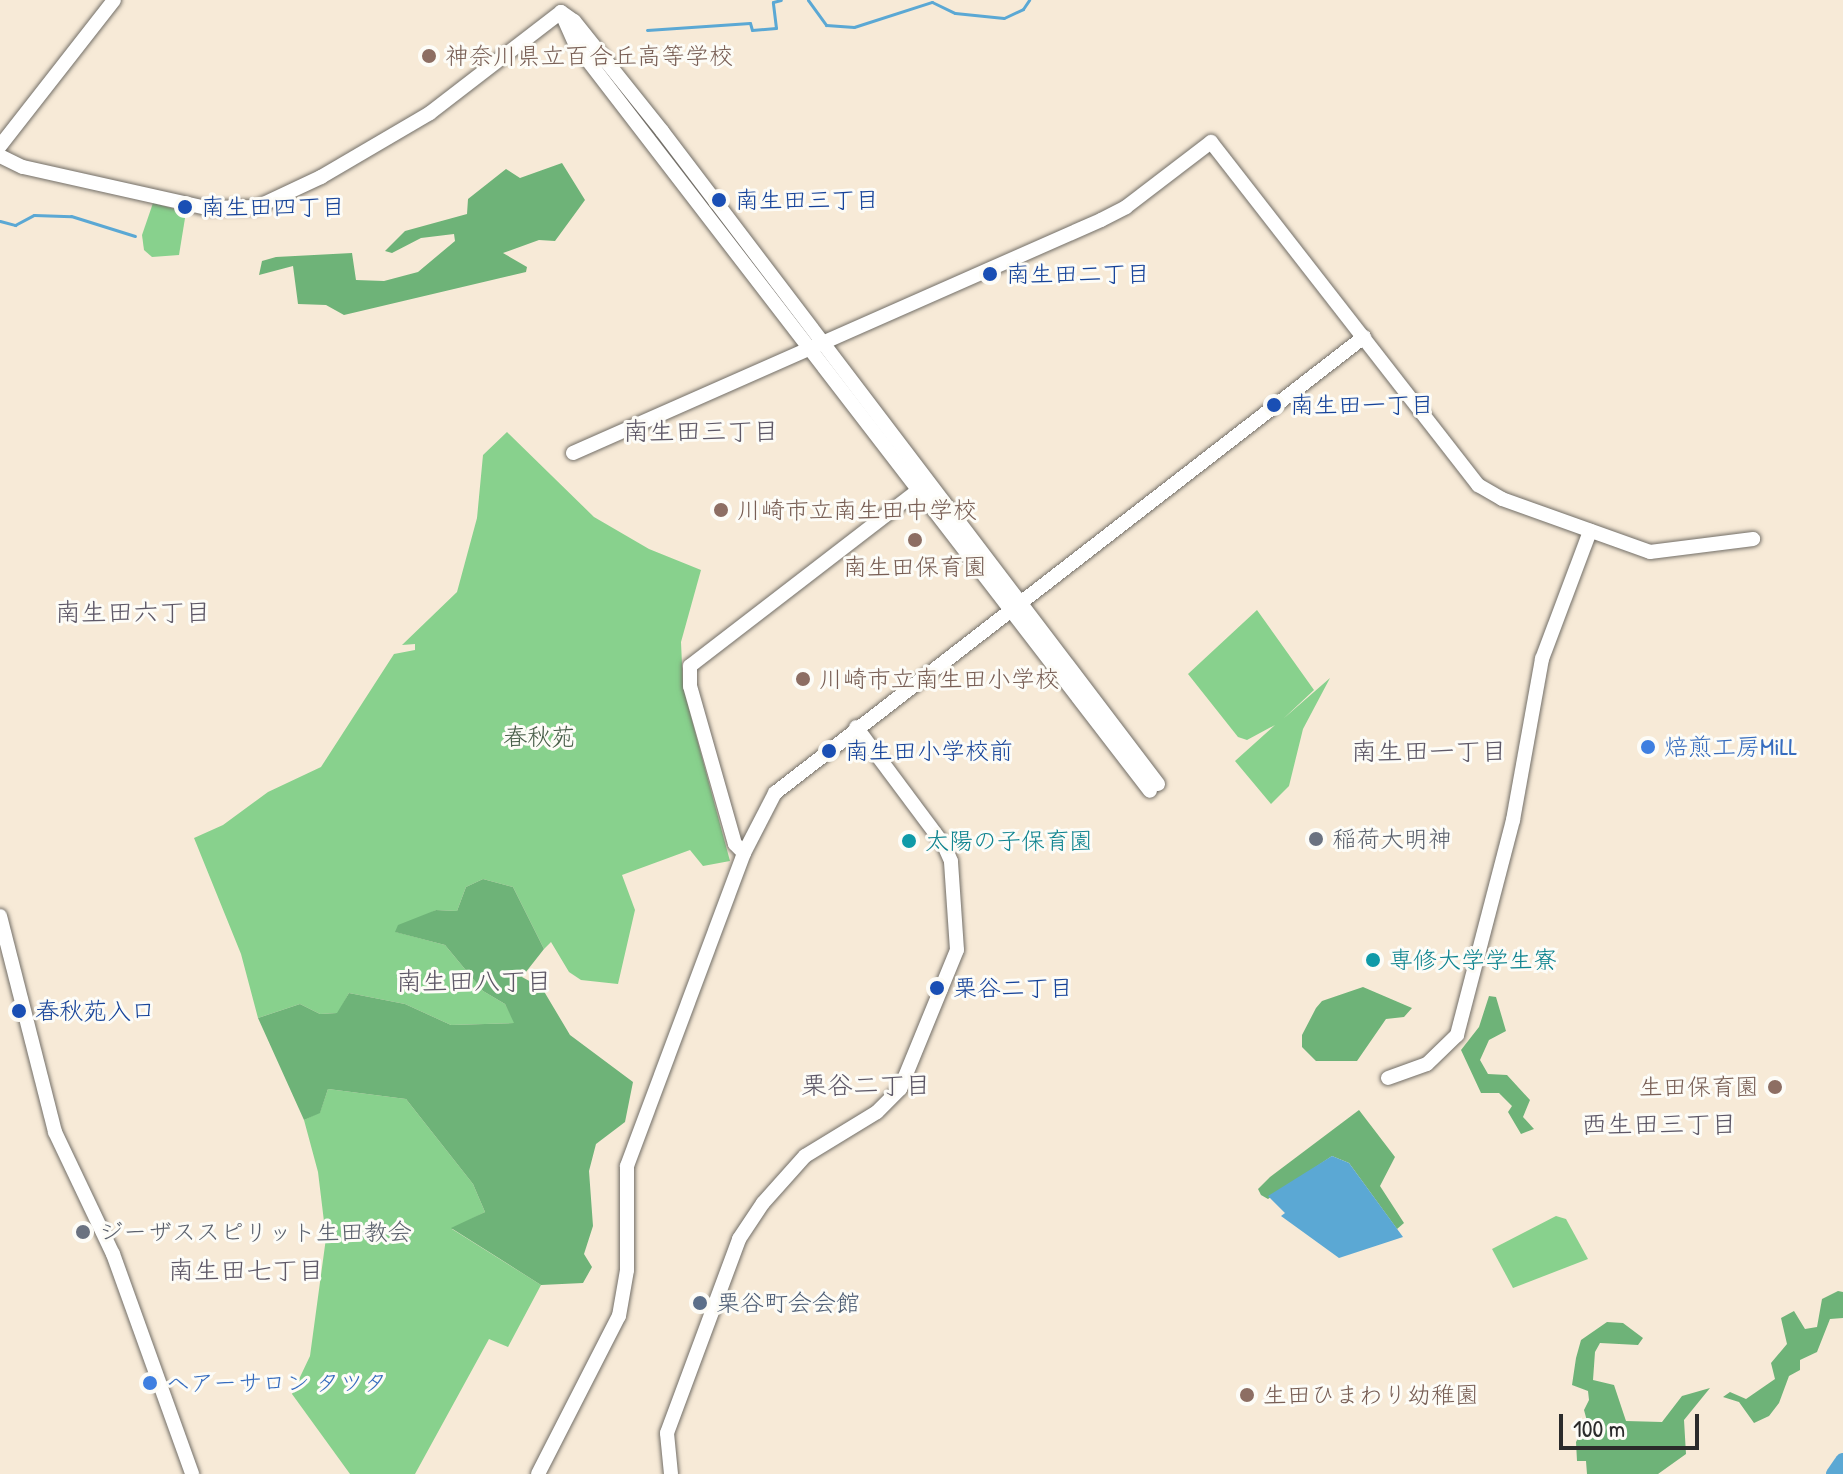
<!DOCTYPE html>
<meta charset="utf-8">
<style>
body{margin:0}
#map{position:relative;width:1843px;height:1474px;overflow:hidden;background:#f7ead7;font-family:"Patrick Hand","Klee One",sans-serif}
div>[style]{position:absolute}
.green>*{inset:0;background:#88d18d}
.forest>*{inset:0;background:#6eb378}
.water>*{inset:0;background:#5ba8d4}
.stream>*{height:3px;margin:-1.5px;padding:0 1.5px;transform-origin:1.5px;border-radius:1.5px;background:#5ba8d4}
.river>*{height:16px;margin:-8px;padding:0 8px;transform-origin:8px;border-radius:8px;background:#5ba8d4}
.roads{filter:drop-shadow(0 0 2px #726e67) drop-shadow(0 0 2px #726e67)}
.secondary>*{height:14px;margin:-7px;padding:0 7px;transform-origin:7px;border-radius:7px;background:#fff}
.dots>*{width:22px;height:22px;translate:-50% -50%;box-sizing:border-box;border:4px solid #fdfcf7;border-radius:50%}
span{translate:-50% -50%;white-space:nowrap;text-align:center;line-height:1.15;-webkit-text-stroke:6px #fdfcf7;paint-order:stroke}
.education-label{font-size:24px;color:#785e54}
.left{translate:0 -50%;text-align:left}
.right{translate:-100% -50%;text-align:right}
.transit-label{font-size:24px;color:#164399}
.park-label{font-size:24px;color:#475d48}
.shop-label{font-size:24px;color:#366cbe}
.worship-label{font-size:24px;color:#5b616d}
.culture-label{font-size:24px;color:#0d838f}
.service-label{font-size:24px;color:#4e5e75}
.neighbourhood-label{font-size:26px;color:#5d5766}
.scale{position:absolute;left:1559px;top:1414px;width:140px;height:36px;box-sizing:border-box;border:4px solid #2b2b2b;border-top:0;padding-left:10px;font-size:24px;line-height:28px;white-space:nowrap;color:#2b2b2b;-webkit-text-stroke:6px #fdfcf7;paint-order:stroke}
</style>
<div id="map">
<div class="green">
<i style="clip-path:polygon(153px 203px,186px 212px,179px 255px,152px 257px,144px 250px,142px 235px)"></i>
<i style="clip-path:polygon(507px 432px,594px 517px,649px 549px,701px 570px,681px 642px,683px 687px,730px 861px,703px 866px,690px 850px,622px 875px,635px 910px,618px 984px,581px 980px,569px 972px,551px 942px,544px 949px,513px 887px,483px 879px,466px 887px,457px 911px,436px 910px,396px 932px,445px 945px,483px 991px,505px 1004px,515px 1023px,451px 1025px,405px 1004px,349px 993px,338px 1013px,320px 1014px,300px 1004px,258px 1018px,241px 954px,194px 838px,223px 825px,268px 792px,321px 767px,394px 654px,415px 650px,415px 644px,402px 645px,457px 592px,477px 518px,483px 455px)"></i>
<i style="clip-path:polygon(1257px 610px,1314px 690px,1283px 719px,1330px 678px,1303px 729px,1289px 786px,1271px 804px,1235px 761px,1275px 725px,1247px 740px,1238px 737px,1188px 674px)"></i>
<i style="clip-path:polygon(328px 1089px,406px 1099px,473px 1184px,485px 1212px,452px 1229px,541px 1285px,508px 1347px,489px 1339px,415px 1474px,350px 1474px,292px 1394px,310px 1356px,326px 1238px,318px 1172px,304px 1120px,320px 1112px)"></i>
<i style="clip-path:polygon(1556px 1216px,1566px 1219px,1588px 1259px,1513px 1288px,1492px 1249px)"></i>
</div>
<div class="forest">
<i style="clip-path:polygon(562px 163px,585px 200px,555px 241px,539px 240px,503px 253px,527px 267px,526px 272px,344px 315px,326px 305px,298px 304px,293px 266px,259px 275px,262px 261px,276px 257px,352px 253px,356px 280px,384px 281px,418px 272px,455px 241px,454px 234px,421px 238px,392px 253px,385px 251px,405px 231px,467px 214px,468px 199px,506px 169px,520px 178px)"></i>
<i style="clip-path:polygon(483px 879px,513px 887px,544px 949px,522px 977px,542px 988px,570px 1035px,633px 1082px,625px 1122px,596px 1144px,589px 1171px,593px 1226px,584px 1254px,592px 1267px,583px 1283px,541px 1285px,451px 1228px,485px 1212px,473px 1184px,406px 1099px,328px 1089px,320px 1113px,304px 1120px,258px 1018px,300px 1004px,320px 1014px,337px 1013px,349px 993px,405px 1004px,451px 1025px,514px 1023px,505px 1004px,483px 991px,445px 945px,395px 932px,398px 925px,436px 910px,457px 911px,466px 887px)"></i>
<i style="clip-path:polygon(1363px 987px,1412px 1008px,1404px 1017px,1386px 1019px,1357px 1061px,1316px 1061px,1302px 1047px,1302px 1035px,1316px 1008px,1322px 1001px)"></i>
<i style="clip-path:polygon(1489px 996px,1496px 997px,1506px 1031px,1489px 1040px,1480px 1060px,1488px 1074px,1507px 1075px,1530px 1100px,1523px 1117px,1534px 1129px,1521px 1134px,1508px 1112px,1512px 1106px,1499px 1093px,1481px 1093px,1461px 1050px,1479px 1027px)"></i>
<i style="clip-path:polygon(1359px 1110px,1395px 1157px,1380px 1186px,1404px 1223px,1397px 1229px,1349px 1163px,1332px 1156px,1268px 1199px,1261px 1195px,1258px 1189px,1270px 1177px)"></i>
<i style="clip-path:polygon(1838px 1291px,1843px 1292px,1843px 1318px,1830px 1319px,1817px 1352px,1800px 1360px,1800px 1370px,1789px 1376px,1779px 1403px,1769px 1416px,1754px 1423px,1739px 1402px,1723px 1397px,1730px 1392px,1746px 1399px,1775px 1379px,1771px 1363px,1787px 1344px,1781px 1318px,1794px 1311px,1805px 1329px,1817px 1327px,1822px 1299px)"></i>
<i style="clip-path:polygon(1607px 1322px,1623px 1323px,1643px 1338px,1638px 1345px,1600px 1343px,1595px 1352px,1593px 1380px,1614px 1385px,1626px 1421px,1662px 1422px,1682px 1396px,1710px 1388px,1684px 1420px,1686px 1454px,1658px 1474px,1587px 1474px,1586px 1461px,1577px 1461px,1576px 1442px,1587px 1421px,1584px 1410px,1589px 1400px,1588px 1391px,1572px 1385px,1576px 1358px,1581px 1340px)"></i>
</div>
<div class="water">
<i style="clip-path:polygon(1332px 1156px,1349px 1163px,1403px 1237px,1339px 1258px,1281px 1216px,1285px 1213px,1268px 1196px)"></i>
</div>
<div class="stream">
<i style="left:808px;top:0;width:31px;rotate:54deg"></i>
<i style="left:826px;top:25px;width:28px;rotate:4deg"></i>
<i style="left:854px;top:27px;width:82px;rotate:-17.8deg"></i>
<i style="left:932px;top:2px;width:25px;rotate:26deg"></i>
<i style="left:955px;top:13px;width:49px;rotate:5.8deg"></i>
<i style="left:1004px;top:18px;width:21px;rotate:-25deg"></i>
<i style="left:1023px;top:9px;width:11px;rotate:-56deg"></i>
<i style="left:647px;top:30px;width:103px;rotate:-3.9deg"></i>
<i style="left:750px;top:23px;width:7px;rotate:74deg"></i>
<i style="left:752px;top:30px;width:24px;rotate:-5deg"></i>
<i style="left:776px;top:28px;width:26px;rotate:-97deg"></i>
<i style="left:773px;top:2px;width:8px;rotate:-14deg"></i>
<i style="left:0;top:221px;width:16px;rotate:15deg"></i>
<i style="left:15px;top:225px;width:21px;rotate:-28deg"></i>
<i style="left:34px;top:215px;width:37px;rotate:2deg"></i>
<i style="left:71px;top:216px;width:67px;rotate:17.4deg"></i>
</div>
<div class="river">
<i style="left:1834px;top:1474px;width:16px;rotate:-55deg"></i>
</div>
<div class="roads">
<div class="secondary">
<i style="left:561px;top:12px;width:36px;rotate:66deg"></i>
<i style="left:576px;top:45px;width:941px;rotate:52.42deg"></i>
<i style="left:561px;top:12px;width:16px;rotate:35deg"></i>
<i style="left:574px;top:21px;width:141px;rotate:51.3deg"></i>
<i style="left:662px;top:131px;width:820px;rotate:52.78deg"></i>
<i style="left:0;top:146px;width:185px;rotate:-52deg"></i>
<i style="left:0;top:156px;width:25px;rotate:26deg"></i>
<i style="left:23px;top:167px;width:188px;rotate:12.6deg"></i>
<i style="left:206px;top:208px;width:51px;rotate:-1.1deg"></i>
<i style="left:257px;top:207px;width:71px;rotate:-25.1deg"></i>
<i style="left:321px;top:177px;width:126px;rotate:-30.4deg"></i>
<i style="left:430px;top:113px;width:165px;rotate:-37.6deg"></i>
<i style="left:573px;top:453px;width:577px;rotate:-23.81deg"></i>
<i style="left:1101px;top:220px;width:28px;rotate:-27deg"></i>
<i style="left:1126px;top:207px;width:107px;rotate:-37.4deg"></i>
<i style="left:1211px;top:142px;width:435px;rotate:52.1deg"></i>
<i style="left:1478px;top:485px;width:28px;rotate:30deg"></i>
<i style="left:1502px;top:499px;width:157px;rotate:19.7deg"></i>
<i style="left:1650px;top:552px;width:104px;rotate:-7.2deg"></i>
<i style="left:744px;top:853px;width:13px;rotate:-135deg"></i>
<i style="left:735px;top:844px;width:164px;rotate:-105.9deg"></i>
<i style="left:690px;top:686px;width:20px;rotate:-90deg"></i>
<i style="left:690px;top:666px;width:297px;rotate:-37.6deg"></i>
<i style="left:0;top:916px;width:223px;rotate:75.7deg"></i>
<i style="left:55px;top:1132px;width:135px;rotate:64.6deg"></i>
<i style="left:113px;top:1254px;width:234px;rotate:70.2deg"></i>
<i style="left:1388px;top:1078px;width:41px;rotate:-19.7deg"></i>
<i style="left:1427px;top:1064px;width:42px;rotate:-44deg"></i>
<i style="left:1457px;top:1035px;width:222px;rotate:-75.4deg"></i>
<i style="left:1513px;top:820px;width:164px;rotate:-79.8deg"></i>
<i style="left:1542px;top:659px;width:137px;rotate:-69.4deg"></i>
<i style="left:538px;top:1474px;width:178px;rotate:-62.9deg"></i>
<i style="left:619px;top:1316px;width:47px;rotate:-80.1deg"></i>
<i style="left:627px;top:1270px;width:104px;rotate:-90deg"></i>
<i style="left:627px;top:1166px;width:334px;rotate:-69.5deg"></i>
<i style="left:744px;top:853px;width:68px;rotate:-62.7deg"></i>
<i style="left:775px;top:793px;width:745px;rotate:-37.75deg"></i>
<i style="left:671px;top:1474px;width:41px;rotate:-95.6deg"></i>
<i style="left:667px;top:1433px;width:207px;rotate:-69.6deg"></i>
<i style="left:739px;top:1239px;width:43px;rotate:-56.3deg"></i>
<i style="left:763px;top:1203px;width:63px;rotate:-48.2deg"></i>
<i style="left:805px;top:1156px;width:84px;rotate:-31.4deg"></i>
<i style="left:877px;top:1112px;width:33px;rotate:-45deg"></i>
<i style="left:900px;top:1089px;width:150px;rotate:-67.7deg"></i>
<i style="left:957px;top:950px;width:89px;rotate:-93.9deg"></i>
<i style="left:951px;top:861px;width:17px;rotate:-114deg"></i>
<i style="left:944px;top:845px;width:147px;rotate:-126.7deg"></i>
</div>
</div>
<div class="dots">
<i style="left:429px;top:56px;background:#8d6e63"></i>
<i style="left:719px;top:200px;background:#1a4fb4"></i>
<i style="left:185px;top:207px;background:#1a4fb4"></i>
<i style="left:990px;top:274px;background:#1a4fb4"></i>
<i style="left:1274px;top:405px;background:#1a4fb4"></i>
<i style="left:721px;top:510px;background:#8d6e63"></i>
<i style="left:915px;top:540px;background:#8d6e63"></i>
<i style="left:803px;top:679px;background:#8d6e63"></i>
<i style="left:1648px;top:747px;background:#3f7fe0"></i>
<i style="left:829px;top:751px;background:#1a4fb4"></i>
<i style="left:1316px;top:839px;background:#6b7280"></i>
<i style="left:909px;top:841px;background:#0f9aa8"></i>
<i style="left:1373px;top:960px;background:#0f9aa8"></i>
<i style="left:937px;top:988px;background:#1a4fb4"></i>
<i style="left:19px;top:1011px;background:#1a4fb4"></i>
<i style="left:1775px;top:1087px;background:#8d6e63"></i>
<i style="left:83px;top:1232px;background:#6b7280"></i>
<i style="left:700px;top:1303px;background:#5c6f8a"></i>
<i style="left:150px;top:1383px;background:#3f7fe0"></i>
<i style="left:1247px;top:1395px;background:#8d6e63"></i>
</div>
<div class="education-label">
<span class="left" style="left:445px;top:56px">神奈川県立百合丘高等学校</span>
<span class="left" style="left:737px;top:510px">川崎市立南生田中学校</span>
<span style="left:915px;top:567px">南生田保育園</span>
<span class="left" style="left:819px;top:679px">川崎市立南生田小学校</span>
<span class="right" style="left:1759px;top:1087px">生田保育園</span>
<span class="left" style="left:1263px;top:1395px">生田ひまわり幼稚園</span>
</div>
<div class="transit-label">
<span class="left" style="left:735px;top:200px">南生田三丁目</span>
<span class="left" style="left:201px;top:207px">南生田四丁目</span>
<span class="left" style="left:1006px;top:274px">南生田二丁目</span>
<span class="left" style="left:1290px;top:405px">南生田一丁目</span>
<span class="left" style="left:845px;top:751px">南生田小学校前</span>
<span class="left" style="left:953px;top:988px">栗谷二丁目</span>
<span class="left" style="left:35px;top:1011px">春秋苑入口</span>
</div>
<div class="park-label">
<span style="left:539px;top:737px">春秋苑</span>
</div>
<div class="shop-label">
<span class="left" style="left:1664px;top:747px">焙煎工房MiLL</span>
<span class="left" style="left:166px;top:1383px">ヘアーサロン タツタ</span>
</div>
<div class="worship-label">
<span class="left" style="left:1332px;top:839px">稲荷大明神</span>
<span class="left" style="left:99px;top:1232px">ジーザススピリット生田教会</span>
</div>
<div class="culture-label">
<span class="left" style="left:925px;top:841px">太陽の子保育園</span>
<span class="left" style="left:1389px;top:960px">専修大学学生寮</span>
</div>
<div class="service-label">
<span class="left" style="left:716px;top:1303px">栗谷町会会館</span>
</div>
<div class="neighbourhood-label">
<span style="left:701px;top:431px">南生田三丁目</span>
<span style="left:133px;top:612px">南生田六丁目</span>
<span style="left:1429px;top:751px">南生田一丁目</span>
<span style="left:474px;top:981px">南生田八丁目</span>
<span style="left:866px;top:1085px">栗谷二丁目</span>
<span style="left:1659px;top:1124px">西生田三丁目</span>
<span style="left:246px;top:1270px">南生田七丁目</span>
</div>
<div class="scale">100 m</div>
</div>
